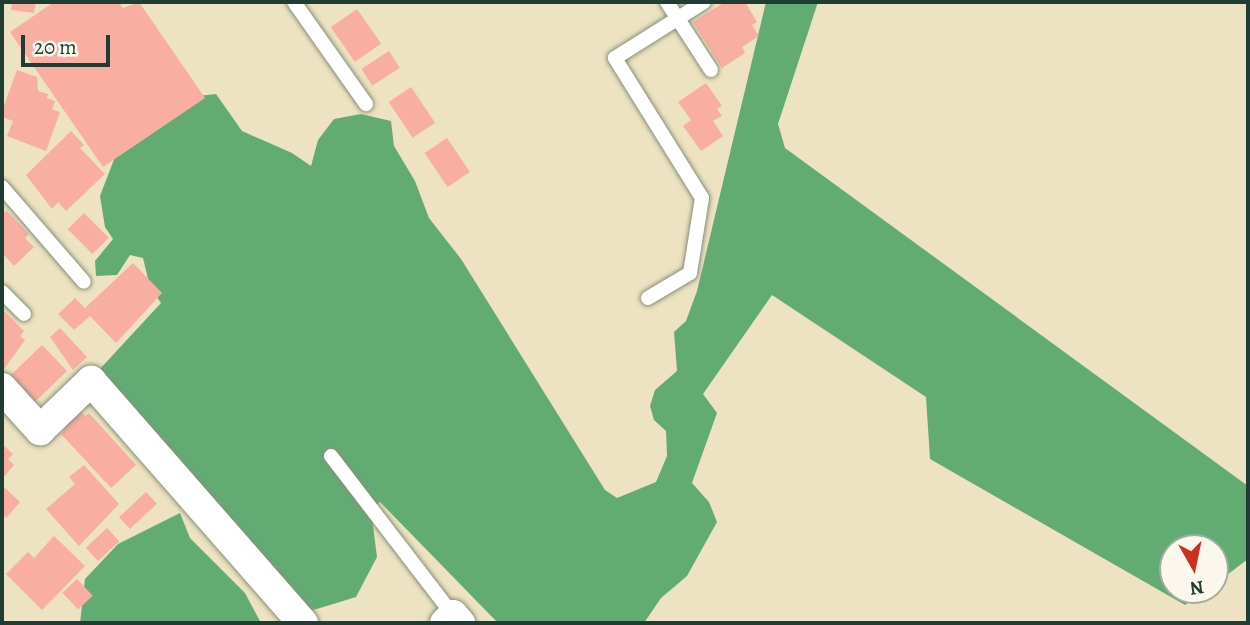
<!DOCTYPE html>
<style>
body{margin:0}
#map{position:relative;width:1250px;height:625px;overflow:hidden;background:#ede2c1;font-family:Alegreya,serif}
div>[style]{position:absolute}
.forest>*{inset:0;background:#62ac74}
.building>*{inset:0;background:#f9aea2;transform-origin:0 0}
.roads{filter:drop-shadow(0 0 2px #86907a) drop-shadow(0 0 2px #86907a)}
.lane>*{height:14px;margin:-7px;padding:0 7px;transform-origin:7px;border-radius:7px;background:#fff}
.street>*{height:30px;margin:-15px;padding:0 15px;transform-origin:15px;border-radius:15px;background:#fff}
span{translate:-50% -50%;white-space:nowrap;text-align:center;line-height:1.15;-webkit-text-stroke:5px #fbf7ec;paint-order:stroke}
.frame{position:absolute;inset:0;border:4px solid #1f3d34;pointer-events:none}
.north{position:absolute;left:1159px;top:534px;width:70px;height:70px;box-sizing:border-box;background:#fbf7ec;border:2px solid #a3ada2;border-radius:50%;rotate:171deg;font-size:19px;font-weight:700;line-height:28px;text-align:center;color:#1f3d34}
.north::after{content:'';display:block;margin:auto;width:24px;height:32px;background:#c8321e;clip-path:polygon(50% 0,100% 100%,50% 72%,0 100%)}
.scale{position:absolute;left:21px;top:35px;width:89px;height:32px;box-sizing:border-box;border:4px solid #1f3d34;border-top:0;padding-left:9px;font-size:21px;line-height:24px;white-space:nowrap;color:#1f3d34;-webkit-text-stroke:5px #fbf7ec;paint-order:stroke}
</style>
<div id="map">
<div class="forest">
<i style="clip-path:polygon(766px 2px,818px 2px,778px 124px,785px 148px,1248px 486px,1248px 559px,1215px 584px,1215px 548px,1173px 548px,1173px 590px,1207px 590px,1185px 605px,930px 459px,926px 397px,772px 295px,703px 394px,717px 413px,692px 483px,709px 502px,717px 522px,687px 576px,661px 598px,644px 623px,498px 623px,380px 502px,371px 510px,377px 557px,356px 597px,307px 612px,99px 370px,161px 303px,150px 287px,143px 258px,130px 255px,117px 275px,96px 276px,95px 261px,113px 239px,105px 227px,100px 196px,123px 136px,172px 99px,216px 94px,242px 131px,292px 153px,311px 166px,318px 140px,334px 119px,361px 114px,391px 121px,394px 146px,415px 181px,429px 218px,461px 259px,605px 490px,617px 498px,656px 482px,667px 456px,666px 431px,654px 420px,650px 406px,655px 390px,677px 371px,674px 332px,686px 321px,697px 291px)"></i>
<i style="clip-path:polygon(180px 513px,190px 538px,245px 593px,261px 623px,80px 623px,85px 579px,118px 544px)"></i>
</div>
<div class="building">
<i style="clip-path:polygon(12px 2px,36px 2px,34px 13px,11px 10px)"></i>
<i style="clip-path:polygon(54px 2px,119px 2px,123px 8px,139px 2px,205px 98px,103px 167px,10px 32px)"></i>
<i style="clip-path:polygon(725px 2px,745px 2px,757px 22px,752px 25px,759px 36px,742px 47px,745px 53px,722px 68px,693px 22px)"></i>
<i style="left:357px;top:9px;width:42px;height:32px;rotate:55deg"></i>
<i style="left:389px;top:51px;width:20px;height:33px;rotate:57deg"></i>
<i style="clip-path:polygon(17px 70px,37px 77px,38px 91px,48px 94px,47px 98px,55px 101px,52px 109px,60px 112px,46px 151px,7px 136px,13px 121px,2px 117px,2px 111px)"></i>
<i style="clip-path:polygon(706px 83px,722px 106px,717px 109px,722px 116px,713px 121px,723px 136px,701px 151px,683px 126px,691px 120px,678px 102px)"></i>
<i style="left:411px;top:87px;width:43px;height:27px;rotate:56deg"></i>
<i style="clip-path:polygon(71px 131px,84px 145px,80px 148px,105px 174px,66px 211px,58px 202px,52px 209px,26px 175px)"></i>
<i style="left:447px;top:138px;width:41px;height:27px;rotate:56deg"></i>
<i style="clip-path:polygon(7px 211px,29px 234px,25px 238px,34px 247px,14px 266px,2px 253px,2px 213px)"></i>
<i style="left:84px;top:213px;width:35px;height:23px;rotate:45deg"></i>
<i style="clip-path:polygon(133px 263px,162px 293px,116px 343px,90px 316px,74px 330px,58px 314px,75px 298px,85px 308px)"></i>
<i style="clip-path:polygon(2px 309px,24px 331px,20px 336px,25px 340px,2px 372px)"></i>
<i style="clip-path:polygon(60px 328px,87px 357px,73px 370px,50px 337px)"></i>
<i style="left:42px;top:345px;width:36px;height:49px;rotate:46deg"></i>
<i style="clip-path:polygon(77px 408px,85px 416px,89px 413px,136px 465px,111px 488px,61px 434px,65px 429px,60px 424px)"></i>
<i style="clip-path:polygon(2px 444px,13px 454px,8px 459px,14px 465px,2px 479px)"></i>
<i style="clip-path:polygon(84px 465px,119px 504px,79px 546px,46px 509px,75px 484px,69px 477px)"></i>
<i style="clip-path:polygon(2px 485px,20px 502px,6px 518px,2px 514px)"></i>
<i style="left:146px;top:492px;width:16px;height:37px;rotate:47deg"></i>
<i style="left:107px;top:528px;width:18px;height:29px;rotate:47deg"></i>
<i style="clip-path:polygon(54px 536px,85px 566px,42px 610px,6px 574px,28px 552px,34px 558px)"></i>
<i style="left:77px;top:579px;width:23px;height:20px;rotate:47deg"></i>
</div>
<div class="roads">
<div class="lane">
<i style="left:294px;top:2px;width:125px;rotate:54.8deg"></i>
<i style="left:667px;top:2px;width:81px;rotate:57.1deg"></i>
<i style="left:2px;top:187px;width:125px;rotate:49.2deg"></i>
<i style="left:2px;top:292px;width:31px;rotate:45deg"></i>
<i style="left:648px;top:298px;width:49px;rotate:-30.8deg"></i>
<i style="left:690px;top:273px;width:76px;rotate:-80.9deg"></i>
<i style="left:702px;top:198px;width:165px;rotate:-121.9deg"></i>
<i style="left:615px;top:58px;width:105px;rotate:-32.2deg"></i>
<i style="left:331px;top:456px;width:200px;rotate:52.5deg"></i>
</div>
<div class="street">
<i style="left:2px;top:388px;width:57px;rotate:47.9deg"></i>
<i style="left:40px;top:430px;width:71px;rotate:-43.9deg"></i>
<i style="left:91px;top:381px;width:322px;rotate:48.8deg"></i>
<i style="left:445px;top:623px;width:11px;rotate:-45deg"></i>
<i style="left:453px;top:615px;width:11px;rotate:49deg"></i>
</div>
</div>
<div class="frame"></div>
<div class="north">N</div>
<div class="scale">20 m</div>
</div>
